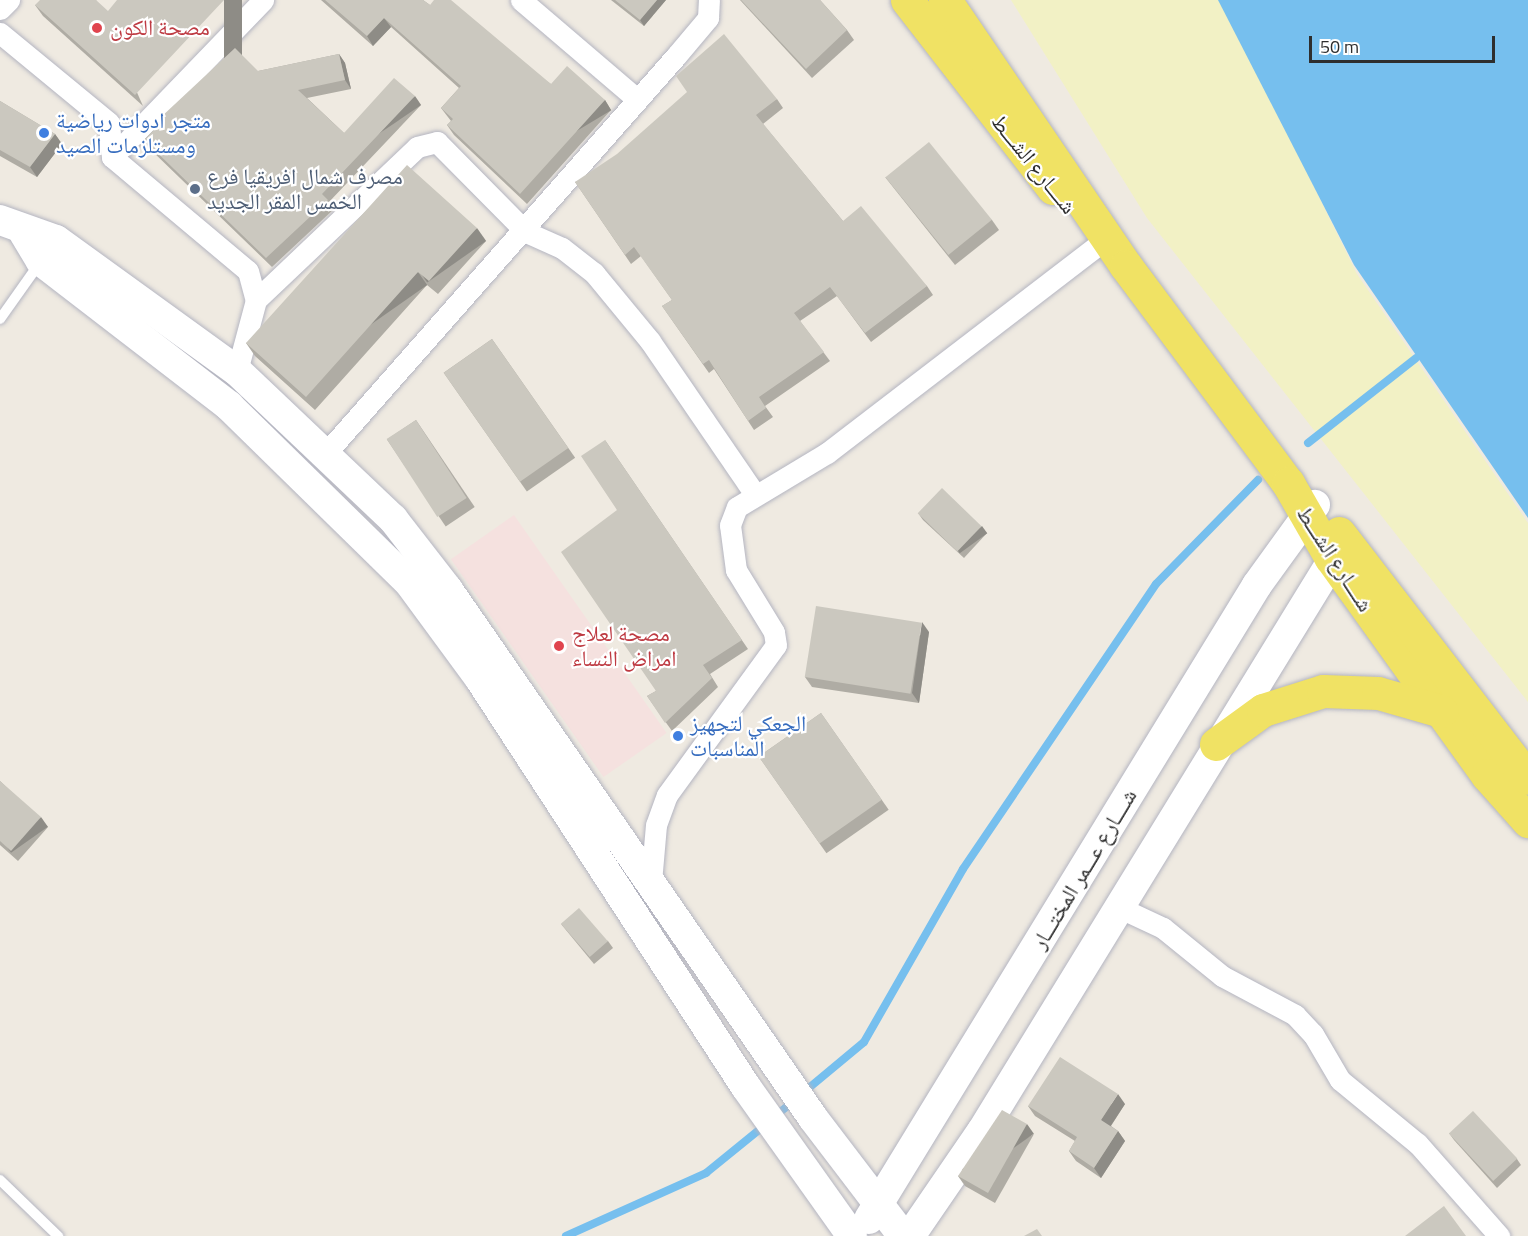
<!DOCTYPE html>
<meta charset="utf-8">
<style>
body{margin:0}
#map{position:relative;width:1528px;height:1236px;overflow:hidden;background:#efeae1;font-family:"Titillium Web","Noto Naskh Arabic",sans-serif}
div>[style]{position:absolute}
.medical>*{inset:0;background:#f5e1df;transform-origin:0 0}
.sand>*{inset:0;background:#f2f1c5}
.water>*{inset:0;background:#76bfee}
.stream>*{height:8px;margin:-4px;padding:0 4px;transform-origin:4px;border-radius:4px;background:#76bfee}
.roads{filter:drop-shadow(0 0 2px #b4b5c1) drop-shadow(0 0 2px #b4b5c1)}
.lane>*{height:10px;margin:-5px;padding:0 5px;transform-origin:5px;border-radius:5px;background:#fff}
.street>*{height:21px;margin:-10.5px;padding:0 10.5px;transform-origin:10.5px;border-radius:10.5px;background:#fff}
.secondary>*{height:30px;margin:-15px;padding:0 15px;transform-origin:15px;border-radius:15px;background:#fff}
.primary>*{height:33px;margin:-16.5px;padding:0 16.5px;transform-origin:16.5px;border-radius:16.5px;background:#f0e264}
.wall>*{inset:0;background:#afaca4;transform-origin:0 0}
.shaded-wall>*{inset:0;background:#8e8c86;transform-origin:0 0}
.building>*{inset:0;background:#cbc8bf;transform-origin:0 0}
.dots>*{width:16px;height:16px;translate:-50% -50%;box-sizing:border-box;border:3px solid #fff;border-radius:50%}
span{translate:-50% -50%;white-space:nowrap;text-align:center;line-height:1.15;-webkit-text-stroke:4.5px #fff;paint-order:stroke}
.health-label{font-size:22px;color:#be3a42}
.left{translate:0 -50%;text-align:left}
.shop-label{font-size:22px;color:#366cbe}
.street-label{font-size:22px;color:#2e2e2e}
.service-label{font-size:22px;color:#4e5e75}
.scale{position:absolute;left:1309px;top:36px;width:186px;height:27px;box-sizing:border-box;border:3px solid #2e2e2e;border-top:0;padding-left:8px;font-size:18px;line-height:21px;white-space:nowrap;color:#2e2e2e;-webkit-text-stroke:4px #fff;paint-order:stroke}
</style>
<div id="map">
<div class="medical">
<i style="left:514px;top:515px;width:266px;height:77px;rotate:55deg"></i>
</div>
<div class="sand">
<i style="clip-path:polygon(1011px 0,1222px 0,1357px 274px,1528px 523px,1528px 702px,1147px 218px)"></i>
</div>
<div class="water">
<i style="clip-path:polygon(1218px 0,1528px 0,1528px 518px,1354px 265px)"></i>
</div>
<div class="stream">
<i style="left:1308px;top:443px;width:137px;rotate:-38.2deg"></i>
<i style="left:804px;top:1092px;width:78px;rotate:-39.8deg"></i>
<i style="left:864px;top:1042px;width:199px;rotate:-60.2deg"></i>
<i style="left:963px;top:869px;width:344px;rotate:-55.9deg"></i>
<i style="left:1156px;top:584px;width:146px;rotate:-45.6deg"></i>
<i style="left:774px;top:1117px;width:27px;rotate:-39deg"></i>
<i style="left:566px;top:1236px;width:154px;rotate:-24.2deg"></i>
<i style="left:706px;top:1173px;width:76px;rotate:-39.1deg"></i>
</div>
<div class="roads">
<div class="lane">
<i style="left:0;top:319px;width:67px;rotate:-54.7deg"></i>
<i style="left:0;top:1180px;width:81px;rotate:44deg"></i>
</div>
<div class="street">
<i style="left:521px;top:0;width:153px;rotate:40.5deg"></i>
<i style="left:0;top:9px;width:13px;rotate:-45deg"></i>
<i style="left:0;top:33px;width:141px;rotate:39.5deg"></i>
<i style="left:109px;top:123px;width:34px;rotate:85deg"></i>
<i style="left:112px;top:157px;width:177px;rotate:40deg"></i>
<i style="left:248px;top:271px;width:30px;rotate:75deg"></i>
<i style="left:256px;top:300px;width:73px;rotate:105deg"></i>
<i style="left:112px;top:157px;width:218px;rotate:-46.1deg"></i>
<i style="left:256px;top:300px;width:222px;rotate:-43.5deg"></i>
<i style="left:417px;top:147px;width:21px;rotate:-14deg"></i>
<i style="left:437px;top:142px;width:127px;rotate:45.3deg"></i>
<i style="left:526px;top:232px;width:39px;rotate:24deg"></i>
<i style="left:562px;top:248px;width:41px;rotate:38deg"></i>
<i style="left:594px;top:273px;width:88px;rotate:50.5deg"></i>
<i style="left:650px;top:341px;width:184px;rotate:55.6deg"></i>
<i style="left:326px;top:453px;width:529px;rotate:-48.6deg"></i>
<i style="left:676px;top:56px;width:50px;rotate:-49.9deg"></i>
<i style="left:708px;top:18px;width:18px;rotate:-87deg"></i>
<i style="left:651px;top:882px;width:57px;rotate:-85deg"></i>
<i style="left:656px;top:825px;width:32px;rotate:-70deg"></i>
<i style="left:667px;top:795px;width:185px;rotate:-54deg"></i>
<i style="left:776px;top:645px;width:13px;rotate:-99deg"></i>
<i style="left:774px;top:632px;width:73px;rotate:-121.5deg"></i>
<i style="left:736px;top:570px;width:45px;rotate:-97.6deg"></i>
<i style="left:730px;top:525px;width:19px;rotate:-69deg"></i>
<i style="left:737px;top:507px;width:105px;rotate:-31deg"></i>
<i style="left:827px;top:453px;width:357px;rotate:-37.5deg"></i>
<i style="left:1116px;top:906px;width:52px;rotate:25.1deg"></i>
<i style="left:1163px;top:928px;width:76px;rotate:39.1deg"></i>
<i style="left:1222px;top:976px;width:83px;rotate:28.1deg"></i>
<i style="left:1295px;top:1015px;width:26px;rotate:47deg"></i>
<i style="left:1313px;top:1034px;width:53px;rotate:59.6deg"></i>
<i style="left:1340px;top:1080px;width:101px;rotate:39.4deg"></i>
<i style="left:1418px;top:1144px;width:123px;rotate:48.6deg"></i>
</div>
<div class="secondary">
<i style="left:0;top:220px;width:59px;rotate:19.7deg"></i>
<i style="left:56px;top:240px;width:223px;rotate:35.9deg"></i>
<i style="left:237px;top:371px;width:215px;rotate:43.5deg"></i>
<i style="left:393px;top:519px;width:90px;rotate:52.2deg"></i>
<i style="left:448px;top:590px;width:642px;rotate:55.34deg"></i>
<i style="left:813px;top:1118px;width:148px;rotate:52.7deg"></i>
<i style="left:24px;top:233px;width:33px;rotate:59deg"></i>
<i style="left:41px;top:261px;width:237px;rotate:37.6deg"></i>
<i style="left:229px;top:406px;width:250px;rotate:44.4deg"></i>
<i style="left:408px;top:581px;width:122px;rotate:53.7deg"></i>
<i style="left:480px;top:679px;width:487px;rotate:56.9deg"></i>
<i style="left:746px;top:1087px;width:183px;rotate:54.6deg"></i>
<i style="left:869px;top:1219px;width:743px;rotate:-58.53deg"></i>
<i style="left:1257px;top:585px;width:99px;rotate:-54.1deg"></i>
<i style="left:910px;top:1236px;width:127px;rotate:-55.6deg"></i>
<i style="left:982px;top:1131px;width:694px;rotate:-58.44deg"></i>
</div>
<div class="primary">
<i style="left:907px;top:0;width:238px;rotate:52.2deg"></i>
<i style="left:945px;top:0;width:322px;rotate:55.8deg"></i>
<i style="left:1126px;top:266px;width:271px;rotate:53.3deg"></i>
<i style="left:1288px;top:483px;width:86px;rotate:60.2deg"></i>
<i style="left:1331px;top:558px;width:267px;rotate:54.3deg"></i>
<i style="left:1487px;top:775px;width:62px;rotate:48.3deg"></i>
<i style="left:1339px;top:533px;width:309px;rotate:52.4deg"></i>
<i style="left:1216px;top:744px;width:58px;rotate:-35.9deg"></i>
<i style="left:1263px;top:710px;width:63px;rotate:-17.6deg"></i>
<i style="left:1323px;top:691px;width:55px;rotate:2.1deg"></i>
<i style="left:1378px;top:693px;width:66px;rotate:15.9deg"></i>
</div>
</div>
<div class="wall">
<i style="clip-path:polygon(96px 0,143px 106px,43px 16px,35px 5px)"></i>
<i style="clip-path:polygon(321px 0,423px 0,430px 5px,551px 84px,605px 100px,611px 110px,527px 204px,454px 135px,447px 125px,451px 121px,441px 108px,459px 88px,391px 27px,373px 46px)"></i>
<i style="clip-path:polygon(611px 0,666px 0,644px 26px)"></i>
<i style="clip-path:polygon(740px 0,820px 0,847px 30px,854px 40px,812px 78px)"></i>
<i style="clip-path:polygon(339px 54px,345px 63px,351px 89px,307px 98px,344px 133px,421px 105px,329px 202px,334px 209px,272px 267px,150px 149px,144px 140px,162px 122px,160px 118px,258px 71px)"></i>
<i style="clip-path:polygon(777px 99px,783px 108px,763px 124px,843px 221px,927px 286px,933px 295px,871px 342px,837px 296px,800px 321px,830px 361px,765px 406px,773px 417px,754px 430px,714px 369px,709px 373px,662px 306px,672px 300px,641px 256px,631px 264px,575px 182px)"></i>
<i style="clip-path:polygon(0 101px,55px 134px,62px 144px,37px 177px,0 156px)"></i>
<i style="clip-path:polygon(885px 177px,992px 220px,999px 230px,955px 265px)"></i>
<i style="clip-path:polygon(486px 241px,438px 294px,427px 285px,315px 410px,255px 356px,246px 343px)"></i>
<i style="left:492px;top:339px;width:145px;height:59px;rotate:55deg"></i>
<i style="left:416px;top:420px;width:105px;height:35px;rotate:56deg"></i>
<i style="clip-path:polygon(605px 440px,748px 649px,710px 674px,718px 687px,672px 731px,647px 696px,656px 691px,617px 510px)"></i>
<i style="clip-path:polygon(918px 513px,987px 533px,964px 558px,923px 520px)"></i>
<i style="clip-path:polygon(929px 632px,919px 703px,812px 687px,805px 677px)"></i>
<i style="left:821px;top:713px;width:118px;height:76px;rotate:55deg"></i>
<i style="clip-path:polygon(0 781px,48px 827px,18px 861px,0 845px)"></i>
<i style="clip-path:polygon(561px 924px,608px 941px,613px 948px,594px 964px)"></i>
<i style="clip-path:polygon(1125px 1104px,1111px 1126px,1118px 1131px,1125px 1141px,1101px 1178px,1076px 1161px,1069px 1151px,1075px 1141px,1035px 1116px,1028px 1106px)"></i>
<i style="clip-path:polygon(1449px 1133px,1517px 1159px,1521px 1165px,1497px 1188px,1454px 1140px)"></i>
<i style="clip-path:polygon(1034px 1134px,995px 1203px,965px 1186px,958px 1176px)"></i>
</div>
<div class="shaded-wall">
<i style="left:224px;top:0;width:18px;height:130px"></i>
<i style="clip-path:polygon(657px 0,666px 0,644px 26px,640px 20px)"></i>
<i style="clip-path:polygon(384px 18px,391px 27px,373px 46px,367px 36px)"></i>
<i style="clip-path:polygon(339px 54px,345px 63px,351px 89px,345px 80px)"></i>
<i style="left:415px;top:96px;width:11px;height:135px;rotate:56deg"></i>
<i style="left:605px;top:100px;width:12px;height:127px;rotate:59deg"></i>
<i style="clip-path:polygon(55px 134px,62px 144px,37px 177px,30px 167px)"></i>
<i style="left:477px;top:228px;width:16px;height:72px;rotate:55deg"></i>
<i style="left:418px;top:272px;width:16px;height:168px;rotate:55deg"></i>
<i style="left:982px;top:526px;width:9px;height:34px;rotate:54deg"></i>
<i style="clip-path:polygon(922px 622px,929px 632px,919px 703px,912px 693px)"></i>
<i style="left:41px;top:817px;width:12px;height:45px;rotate:55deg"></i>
<i style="clip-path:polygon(1118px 1094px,1125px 1104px,1108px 1130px,1101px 1120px)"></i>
<i style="left:1027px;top:1124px;width:12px;height:79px;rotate:55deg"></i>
<i style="clip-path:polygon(1118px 1131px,1125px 1141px,1101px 1178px,1094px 1168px)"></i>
</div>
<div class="building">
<i style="clip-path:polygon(40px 0,96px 0,108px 11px,117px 0,224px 0,135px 95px,35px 5px)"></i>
<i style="clip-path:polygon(325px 0,423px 0,430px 5px,434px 0,451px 0,551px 84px,567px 66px,605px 100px,520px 194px,447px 125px,453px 119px,441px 108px,461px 86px,384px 18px,367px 36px)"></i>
<i style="clip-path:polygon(615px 0,657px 0,640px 20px)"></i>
<i style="clip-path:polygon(741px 0,820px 0,847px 30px,806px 69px)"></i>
<i style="clip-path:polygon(724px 34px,777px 99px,756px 115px,843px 221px,861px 206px,927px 286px,865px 333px,830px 287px,794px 313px,824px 352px,759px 397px,766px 408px,748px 421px,709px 360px,703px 364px,662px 306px,672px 300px,634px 247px,625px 255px,575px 182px,617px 154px,687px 92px,676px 76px)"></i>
<i style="clip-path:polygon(235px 48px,258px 71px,339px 54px,345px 80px,298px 90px,344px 133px,394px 78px,415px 96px,322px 194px,328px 200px,266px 258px,144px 140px,163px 121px,160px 118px)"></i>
<i style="clip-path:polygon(0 101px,55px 134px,30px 167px,0 150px)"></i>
<i style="left:929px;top:142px;width:100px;height:56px;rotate:51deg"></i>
<i style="clip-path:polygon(407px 165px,477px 228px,429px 281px,418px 272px,306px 397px,246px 343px)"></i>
<i style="left:492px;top:339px;width:133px;height:59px;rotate:55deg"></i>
<i style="left:416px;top:420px;width:93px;height:35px;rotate:57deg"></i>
<i style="clip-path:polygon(605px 440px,742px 640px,703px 665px,712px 678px,665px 723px,647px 696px,656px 691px,561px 552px,617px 510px,581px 456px)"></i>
<i style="left:942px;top:488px;width:55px;height:35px;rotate:44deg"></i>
<i style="left:816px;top:606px;width:107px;height:72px;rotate:9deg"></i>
<i style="left:821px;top:713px;width:106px;height:76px;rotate:55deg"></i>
<i style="clip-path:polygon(0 781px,41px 817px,11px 851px,0 841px)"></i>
<i style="left:579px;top:908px;width:44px;height:24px;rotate:49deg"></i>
<i style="clip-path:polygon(1060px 1057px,1118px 1094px,1101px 1120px,1118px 1131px,1094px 1168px,1069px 1151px,1077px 1137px,1028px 1106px)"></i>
<i style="clip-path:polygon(1002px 1110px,1027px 1124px,988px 1193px,958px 1176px)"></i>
<i style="left:1473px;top:1111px;width:65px;height:33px;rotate:47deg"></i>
<i style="clip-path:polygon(1444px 1206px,1466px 1236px,1405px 1236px)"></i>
<i style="clip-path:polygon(1037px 1229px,1042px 1236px,1024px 1236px)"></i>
</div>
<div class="dots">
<i style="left:97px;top:28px;background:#e0444e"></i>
<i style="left:44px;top:133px;background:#3f7fe0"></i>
<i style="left:195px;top:189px;background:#5c6f8a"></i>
<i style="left:559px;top:646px;background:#e0444e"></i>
<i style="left:678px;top:736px;background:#3f7fe0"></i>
</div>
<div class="health-label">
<span class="left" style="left:110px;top:28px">مصحة الكون</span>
<span class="left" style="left:572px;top:646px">مصحة لعلاج<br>امراض النساء</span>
</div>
<div class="shop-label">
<span class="left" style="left:56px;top:133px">متجر ادوات رياضية<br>ومستلزمات الصيد</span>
<span class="left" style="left:690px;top:736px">الجعكي لتجهيز<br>المناسبات</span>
</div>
<div class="street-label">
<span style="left:1034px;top:164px;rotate:51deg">شــــارع الشـــط</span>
<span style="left:1335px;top:559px;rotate:57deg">شــــارع الشـــط</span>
<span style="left:1084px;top:869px;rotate:-59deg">شــــارع عـــمر المختـــار</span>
</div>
<div class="service-label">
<span class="left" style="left:207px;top:189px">مصرف شمال افريقيا فرع<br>الخمس المقر الجديد</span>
</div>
<div class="scale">50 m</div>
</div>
